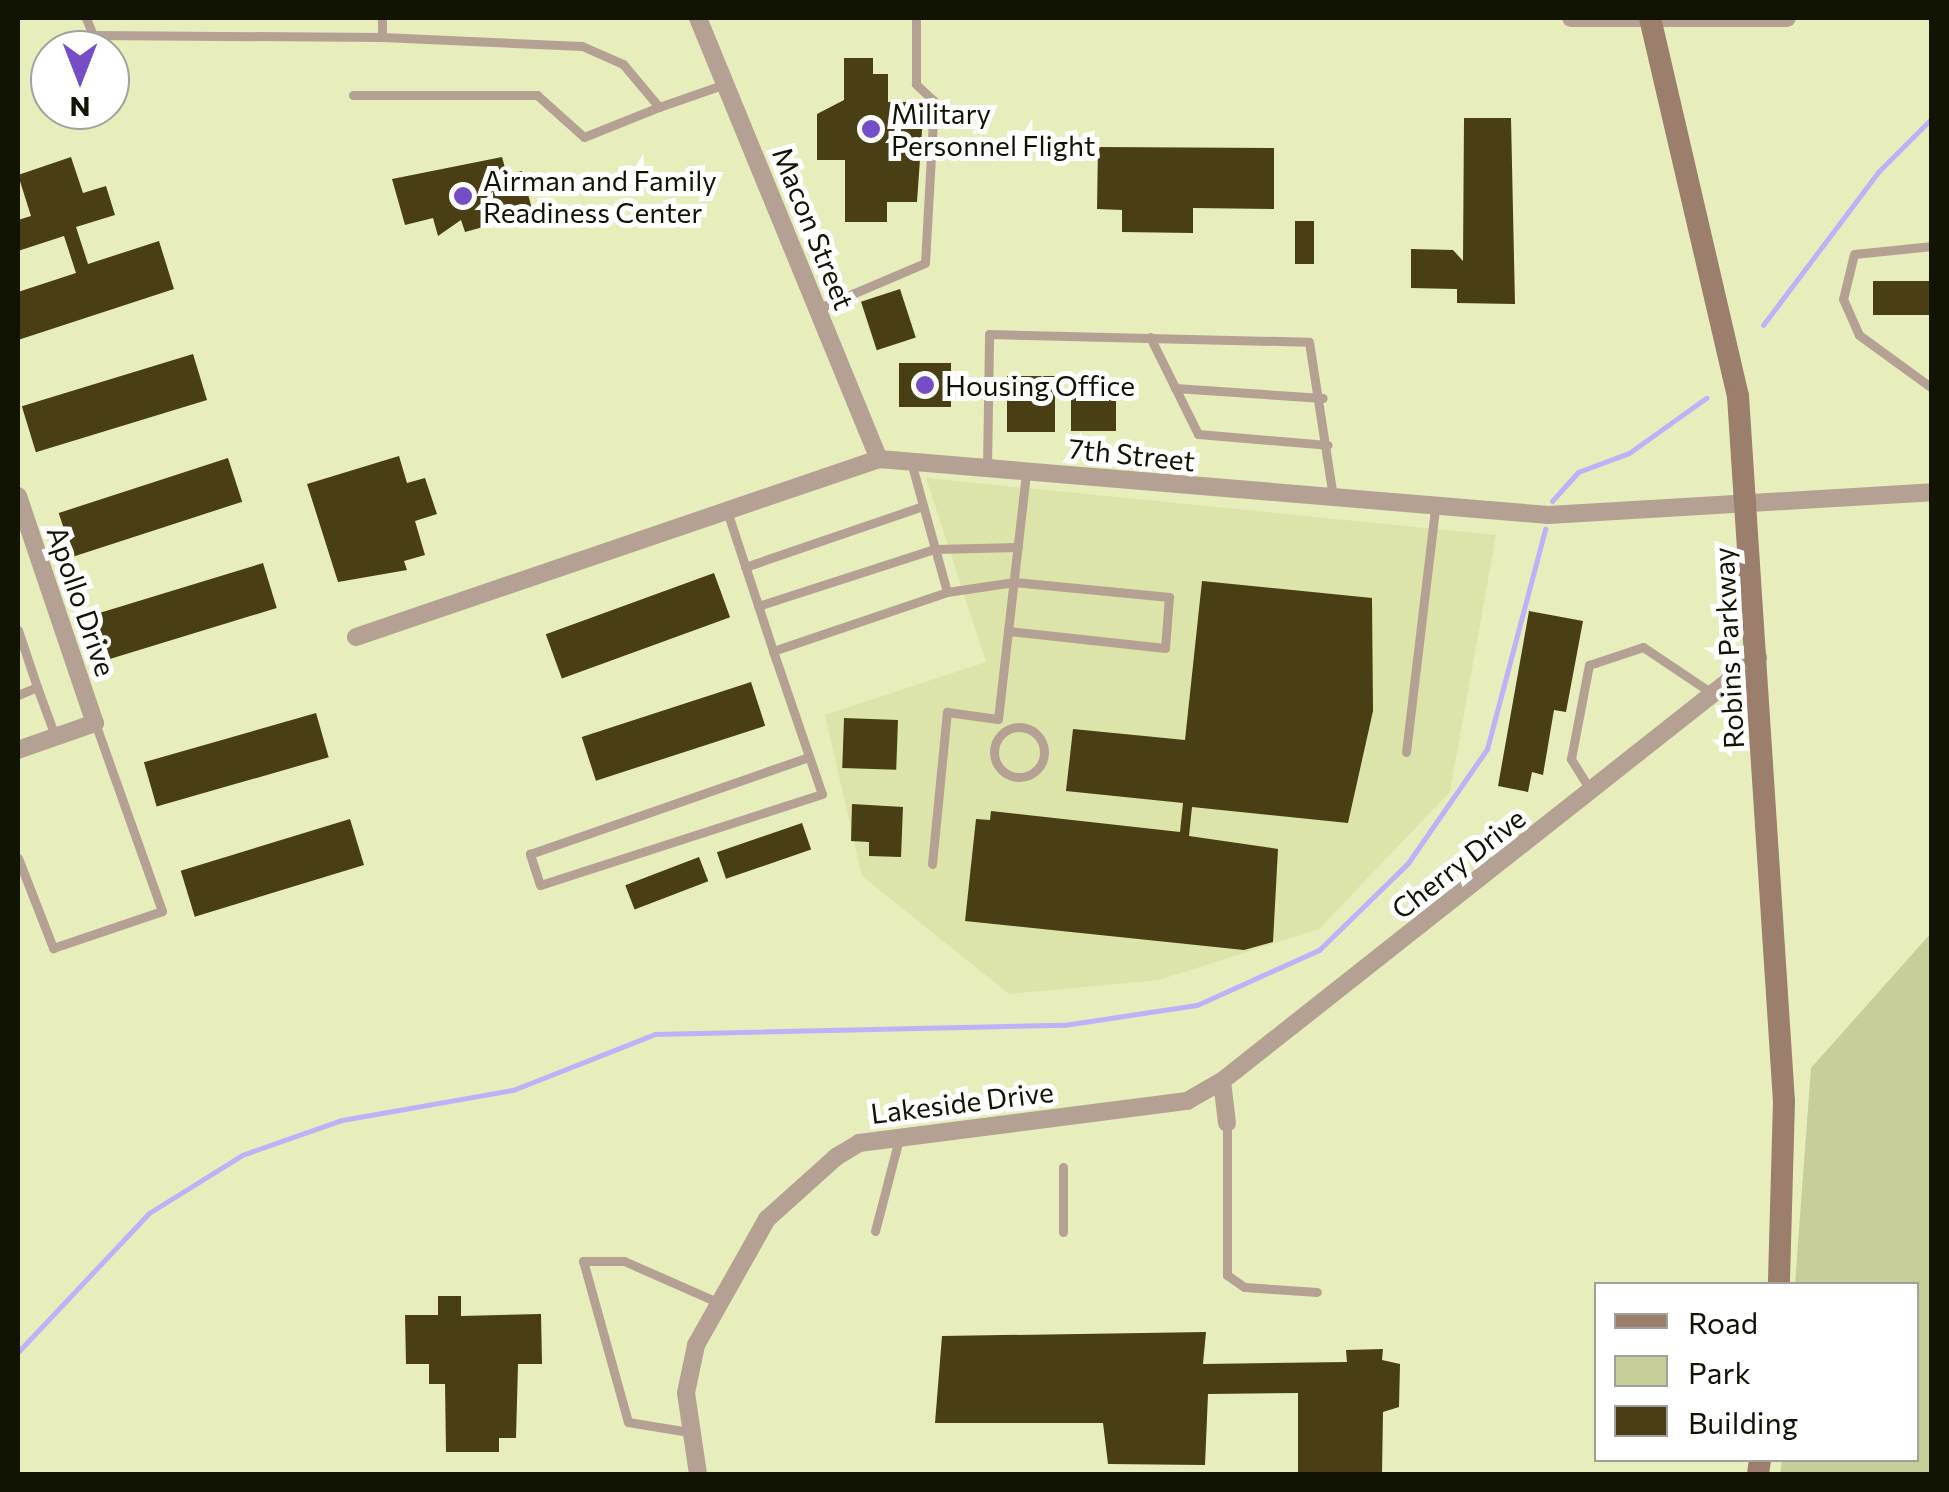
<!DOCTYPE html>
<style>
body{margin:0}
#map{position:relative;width:1949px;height:1492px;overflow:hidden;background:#e7eebb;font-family:Commissioner,sans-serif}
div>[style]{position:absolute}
.built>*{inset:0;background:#dce4a9}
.green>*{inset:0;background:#c7ce99}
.stream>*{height:5px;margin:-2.5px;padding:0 2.5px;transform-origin:2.5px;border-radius:2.5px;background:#c0b0f8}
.building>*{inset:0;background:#493e14;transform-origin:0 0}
.lane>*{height:9px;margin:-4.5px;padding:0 4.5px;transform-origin:4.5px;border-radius:4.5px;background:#b5a194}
.lane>.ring{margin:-4.5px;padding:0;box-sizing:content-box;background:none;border:9px solid #b5a194;border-radius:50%}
.street>*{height:18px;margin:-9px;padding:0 9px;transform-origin:9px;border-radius:9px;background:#b5a194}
.secondary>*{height:22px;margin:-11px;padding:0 11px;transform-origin:11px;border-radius:11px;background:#9b7e6b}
.dots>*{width:28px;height:28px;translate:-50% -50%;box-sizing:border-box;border:5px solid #fff;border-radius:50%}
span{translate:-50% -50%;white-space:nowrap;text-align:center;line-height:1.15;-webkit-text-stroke:10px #fff;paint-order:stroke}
.poi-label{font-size:28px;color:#121403}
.left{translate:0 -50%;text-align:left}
.street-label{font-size:28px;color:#121403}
.frame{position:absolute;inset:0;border:20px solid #121403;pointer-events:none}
.legend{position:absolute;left:1594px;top:1282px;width:325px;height:180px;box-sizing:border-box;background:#fff;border:2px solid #a0a19a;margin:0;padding:12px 18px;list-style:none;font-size:30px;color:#121403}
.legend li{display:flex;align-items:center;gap:20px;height:50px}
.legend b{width:50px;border:2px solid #a0a19a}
.north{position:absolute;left:30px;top:30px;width:100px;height:100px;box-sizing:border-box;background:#fff;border:2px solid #a0a19a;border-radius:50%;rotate:180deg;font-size:28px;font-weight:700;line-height:40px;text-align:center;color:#121403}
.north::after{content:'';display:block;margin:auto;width:35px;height:45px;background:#754dc6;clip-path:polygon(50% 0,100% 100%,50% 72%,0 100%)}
</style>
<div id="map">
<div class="built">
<i style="clip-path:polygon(926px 478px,1496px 535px,1450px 792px,1319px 929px,1159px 980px,1009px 994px,862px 876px,825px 715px,986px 662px)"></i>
</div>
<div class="green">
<i style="clip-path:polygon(1931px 933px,1931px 1474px,1780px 1474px,1782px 1460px,1916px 1460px,1916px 1284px,1795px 1284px,1811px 1068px)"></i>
</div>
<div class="stream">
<i style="left:1763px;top:325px;width:193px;rotate:-53deg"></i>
<i style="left:1879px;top:171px;width:75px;rotate:-45deg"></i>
<i style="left:1552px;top:501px;width:39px;rotate:-48deg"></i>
<i style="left:1578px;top:472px;width:54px;rotate:-20.4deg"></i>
<i style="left:1629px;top:453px;width:95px;rotate:-35.5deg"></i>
<i style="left:18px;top:1352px;width:191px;rotate:-46.7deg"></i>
<i style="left:149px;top:1213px;width:110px;rotate:-31.9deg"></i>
<i style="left:242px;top:1155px;width:106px;rotate:-19.3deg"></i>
<i style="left:342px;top:1120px;width:174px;rotate:-10deg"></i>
<i style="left:513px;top:1090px;width:153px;rotate:-21.5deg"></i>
<i style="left:655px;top:1034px;width:409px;rotate:-1.3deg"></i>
<i style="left:1064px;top:1025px;width:134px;rotate:-8.6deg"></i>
<i style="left:1197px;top:1005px;width:134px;rotate:-24.3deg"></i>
<i style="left:1319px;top:950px;width:124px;rotate:-44.3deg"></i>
<i style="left:1408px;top:863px;width:139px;rotate:-55.3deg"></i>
<i style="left:1487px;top:749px;width:228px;rotate:-75.2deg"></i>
</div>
<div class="building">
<i style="clip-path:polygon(844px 58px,873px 58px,873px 74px,888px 74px,888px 102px,924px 102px,917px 202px,887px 202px,887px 222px,845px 222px,845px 160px,817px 160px,817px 114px,844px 100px)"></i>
<i style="clip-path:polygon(1464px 118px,1511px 118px,1515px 304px,1457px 303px,1457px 289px,1411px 288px,1411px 249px,1453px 250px,1463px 261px)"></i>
<i style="clip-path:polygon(1098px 147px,1274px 148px,1274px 209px,1193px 208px,1193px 233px,1122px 232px,1122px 210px,1097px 209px)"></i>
<i style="clip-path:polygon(71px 157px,83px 193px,106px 186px,115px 215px,76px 227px,88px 264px,159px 241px,174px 289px,18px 340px,18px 292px,76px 273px,64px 236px,18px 251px,18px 220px,31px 216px,18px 175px)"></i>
<i style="clip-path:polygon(502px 157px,507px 175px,522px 171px,533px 213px,465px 232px,461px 220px,438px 236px,433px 218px,405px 225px,392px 179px)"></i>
<i style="left:1295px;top:221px;width:19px;height:43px"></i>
<i style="left:1932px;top:281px;width:34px;height:59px;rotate:90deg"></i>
<i style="left:900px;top:289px;width:51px;height:41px;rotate:72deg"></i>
<i style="left:193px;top:354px;width:48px;height:179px;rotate:73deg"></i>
<i style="left:899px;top:363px;width:52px;height:44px"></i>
<i style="left:1007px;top:376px;width:48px;height:56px"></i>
<i style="left:1071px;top:378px;width:45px;height:53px"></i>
<i style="clip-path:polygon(399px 456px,407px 483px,425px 478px,437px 514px,415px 521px,425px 555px,404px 561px,407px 570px,338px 582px,307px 484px)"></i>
<i style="left:228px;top:458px;width:46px;height:178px;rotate:72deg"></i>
<i style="left:263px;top:563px;width:47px;height:178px;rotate:73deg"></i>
<i style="left:714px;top:573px;width:47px;height:179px;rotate:70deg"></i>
<i style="clip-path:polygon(1202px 581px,1372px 598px,1373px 711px,1348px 823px,1192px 807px,1189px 836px,1278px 849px,1273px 942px,1244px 950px,965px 921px,976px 819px,990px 820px,991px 811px,1180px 832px,1183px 803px,1066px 791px,1073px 729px,1185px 740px)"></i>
<i style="clip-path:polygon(1529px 611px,1583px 621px,1566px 712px,1554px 710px,1543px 775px,1532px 772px,1528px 792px,1498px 786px)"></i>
<i style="left:751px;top:682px;width:46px;height:178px;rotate:72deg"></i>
<i style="left:316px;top:713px;width:46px;height:179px;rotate:74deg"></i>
<i style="left:844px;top:718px;width:54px;height:50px;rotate:2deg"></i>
<i style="clip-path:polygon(852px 804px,903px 807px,901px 857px,869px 856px,869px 842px,851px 841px)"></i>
<i style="left:350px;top:819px;width:48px;height:177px;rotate:73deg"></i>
<i style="left:802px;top:823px;width:28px;height:90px;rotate:71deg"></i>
<i style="left:699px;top:857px;width:26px;height:79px;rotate:69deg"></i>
<i style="clip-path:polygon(438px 1296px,461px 1296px,461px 1316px,541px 1314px,542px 1364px,518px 1364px,516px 1438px,499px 1438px,499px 1452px,446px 1452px,445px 1384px,429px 1384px,429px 1364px,406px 1364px,405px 1315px,438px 1315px)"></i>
<i style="clip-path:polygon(1206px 1332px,1203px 1364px,1347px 1362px,1346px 1350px,1383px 1349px,1382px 1360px,1400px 1364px,1399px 1407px,1383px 1412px,1382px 1474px,1298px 1474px,1298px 1393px,1208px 1394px,1205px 1465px,1108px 1464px,1103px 1423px,935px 1423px,942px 1336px)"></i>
</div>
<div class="lane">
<i style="left:86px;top:18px;width:18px;rotate:68deg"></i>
<i style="left:93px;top:35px;width:289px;rotate:0.4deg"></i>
<i style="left:382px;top:37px;width:19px;rotate:-90deg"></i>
<i style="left:382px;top:37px;width:200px;rotate:2.6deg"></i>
<i style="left:582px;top:46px;width:45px;rotate:23.7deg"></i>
<i style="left:623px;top:64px;width:56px;rotate:50.1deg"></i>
<i style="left:659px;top:107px;width:70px;rotate:-19.2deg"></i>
<i style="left:353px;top:95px;width:184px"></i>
<i style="left:537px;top:95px;width:63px;rotate:41.8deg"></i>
<i style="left:584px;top:137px;width:81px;rotate:-21.8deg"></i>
<i style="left:1932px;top:246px;width:78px;rotate:174.1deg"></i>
<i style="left:1854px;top:254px;width:46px;rotate:103.7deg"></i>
<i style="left:1843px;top:299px;width:39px;rotate:66deg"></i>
<i style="left:1859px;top:335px;width:90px;rotate:36deg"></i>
<i style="left:817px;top:309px;width:117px;rotate:-23.1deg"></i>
<i style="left:925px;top:263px;width:162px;rotate:-86.8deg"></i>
<i style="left:934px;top:101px;width:25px;rotate:-137deg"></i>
<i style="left:916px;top:84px;width:66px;rotate:-90deg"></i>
<i style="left:1150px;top:337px;width:108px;rotate:63.7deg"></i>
<i style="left:1198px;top:434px;width:130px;rotate:4.8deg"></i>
<i style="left:1175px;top:388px;width:148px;rotate:3.9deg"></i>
<i style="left:911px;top:462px;width:135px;rotate:74.5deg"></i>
<i style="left:987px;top:468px;width:134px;rotate:-89.1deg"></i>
<i style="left:989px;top:334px;width:320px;rotate:1.4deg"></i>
<i style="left:1309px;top:342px;width:157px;rotate:81.2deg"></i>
<i style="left:727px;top:511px;width:147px;rotate:71.8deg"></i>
<i style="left:773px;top:651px;width:184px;rotate:-18.7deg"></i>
<i style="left:947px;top:592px;width:68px;rotate:-8.5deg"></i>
<i style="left:1014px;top:582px;width:156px;rotate:5.5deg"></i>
<i style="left:1169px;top:597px;width:51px;rotate:94.5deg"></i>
<i style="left:1165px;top:648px;width:158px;rotate:-173.8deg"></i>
<i style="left:745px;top:567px;width:188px;rotate:-18.9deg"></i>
<i style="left:758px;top:606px;width:186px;rotate:-17.9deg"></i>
<i style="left:935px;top:549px;width:83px;rotate:-1.4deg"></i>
<i style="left:18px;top:630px;width:60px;rotate:71.6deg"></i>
<i style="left:773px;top:651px;width:151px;rotate:71.1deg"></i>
<i style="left:822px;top:794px;width:296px;rotate:162.1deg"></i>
<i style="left:540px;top:885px;width:33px;rotate:-108deg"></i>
<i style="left:530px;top:854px;width:295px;rotate:-19.2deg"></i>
<i style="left:18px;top:695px;width:21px;rotate:-23deg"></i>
<i style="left:37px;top:687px;width:52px;rotate:69.8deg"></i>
<i class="ring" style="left:994px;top:727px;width:41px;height:41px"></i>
<i style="left:1406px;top:752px;width:245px;rotate:-83.2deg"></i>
<i style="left:1591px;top:791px;width:38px;rotate:-122deg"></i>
<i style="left:1571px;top:759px;width:96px;rotate:-79.2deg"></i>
<i style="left:1589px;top:665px;width:57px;rotate:-18.4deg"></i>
<i style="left:1643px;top:647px;width:84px;rotate:33.9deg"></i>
<i style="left:18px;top:858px;width:97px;rotate:68.7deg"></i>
<i style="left:53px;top:948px;width:115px;rotate:-18.7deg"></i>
<i style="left:162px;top:911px;width:200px;rotate:-109.6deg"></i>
<i style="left:932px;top:864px;width:153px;rotate:-84.4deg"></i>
<i style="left:947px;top:712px;width:51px;rotate:7.8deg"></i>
<i style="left:998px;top:719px;width:249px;rotate:-83.5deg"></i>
<i style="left:1227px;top:1123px;width:152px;rotate:90deg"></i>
<i style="left:1227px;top:1275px;width:21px;rotate:35deg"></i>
<i style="left:1244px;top:1287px;width:73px;rotate:3.9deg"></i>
<i style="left:875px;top:1231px;width:95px;rotate:-75.4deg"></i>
<i style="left:1063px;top:1232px;width:65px;rotate:-90deg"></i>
<i style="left:689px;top:1432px;width:62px;rotate:-170.7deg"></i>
<i style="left:628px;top:1422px;width:167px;rotate:-105.6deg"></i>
<i style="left:583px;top:1261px;width:41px"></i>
<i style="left:624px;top:1261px;width:99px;rotate:23.7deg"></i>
</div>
<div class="street">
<i style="left:698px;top:18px;width:477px;rotate:67.7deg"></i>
<i style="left:1571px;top:18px;width:216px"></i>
<i style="left:18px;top:496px;width:240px;rotate:71.3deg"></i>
<i style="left:95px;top:723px;width:82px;rotate:160.7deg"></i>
<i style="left:356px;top:637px;width:552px;rotate:-18.8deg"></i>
<i style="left:879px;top:459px;width:672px;rotate:4.78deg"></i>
<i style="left:1549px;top:515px;width:384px;rotate:-3.4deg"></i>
<i style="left:1227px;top:1123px;width:42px;rotate:-96.8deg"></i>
<i style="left:1222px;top:1081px;width:683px;rotate:-38.28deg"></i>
<i style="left:698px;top:1474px;width:82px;rotate:-98.4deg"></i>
<i style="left:686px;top:1393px;width:49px;rotate:-78.2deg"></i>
<i style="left:696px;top:1345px;width:145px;rotate:-60.6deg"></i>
<i style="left:767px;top:1219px;width:93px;rotate:-41.9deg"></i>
<i style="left:836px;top:1157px;width:27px;rotate:-31deg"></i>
<i style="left:859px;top:1143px;width:331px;rotate:-7.3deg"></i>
<i style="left:1187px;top:1101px;width:40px;rotate:-29.7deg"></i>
</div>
<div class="secondary">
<i style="left:1650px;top:18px;width:388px;rotate:76.9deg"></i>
<i style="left:1738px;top:396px;width:706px;rotate:86.27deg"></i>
<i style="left:1784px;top:1101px;width:183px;rotate:91.6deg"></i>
<i style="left:1758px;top:1474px;width:14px;rotate:-82deg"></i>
</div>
<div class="dots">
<i style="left:871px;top:129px;background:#754dc6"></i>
<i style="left:463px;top:196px;background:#754dc6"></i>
<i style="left:925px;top:385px;background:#754dc6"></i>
</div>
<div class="poi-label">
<span class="left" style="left:891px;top:129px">Military<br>Personnel Flight</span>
<span class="left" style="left:483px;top:196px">Airman and Family<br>Readiness Center</span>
<span class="left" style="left:945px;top:385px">Housing Office</span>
</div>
<div class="street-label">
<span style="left:814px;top:228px;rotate:68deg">Macon Street</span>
<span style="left:1132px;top:454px;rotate:6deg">7th Street</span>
<span style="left:82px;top:601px;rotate:71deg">Apollo Drive</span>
<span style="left:1728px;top:648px;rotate:-93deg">Robins Parkway</span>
<span style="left:1458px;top:863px;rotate:-38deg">Cherry Drive</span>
<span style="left:962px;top:1102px;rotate:-7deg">Lakeside Drive</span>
</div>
<div class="frame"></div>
<ul class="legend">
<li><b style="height:12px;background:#9b7e6b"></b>Road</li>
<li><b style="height:28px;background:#c7ce99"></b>Park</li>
<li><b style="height:28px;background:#493e14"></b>Building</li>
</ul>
<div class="north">N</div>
</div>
